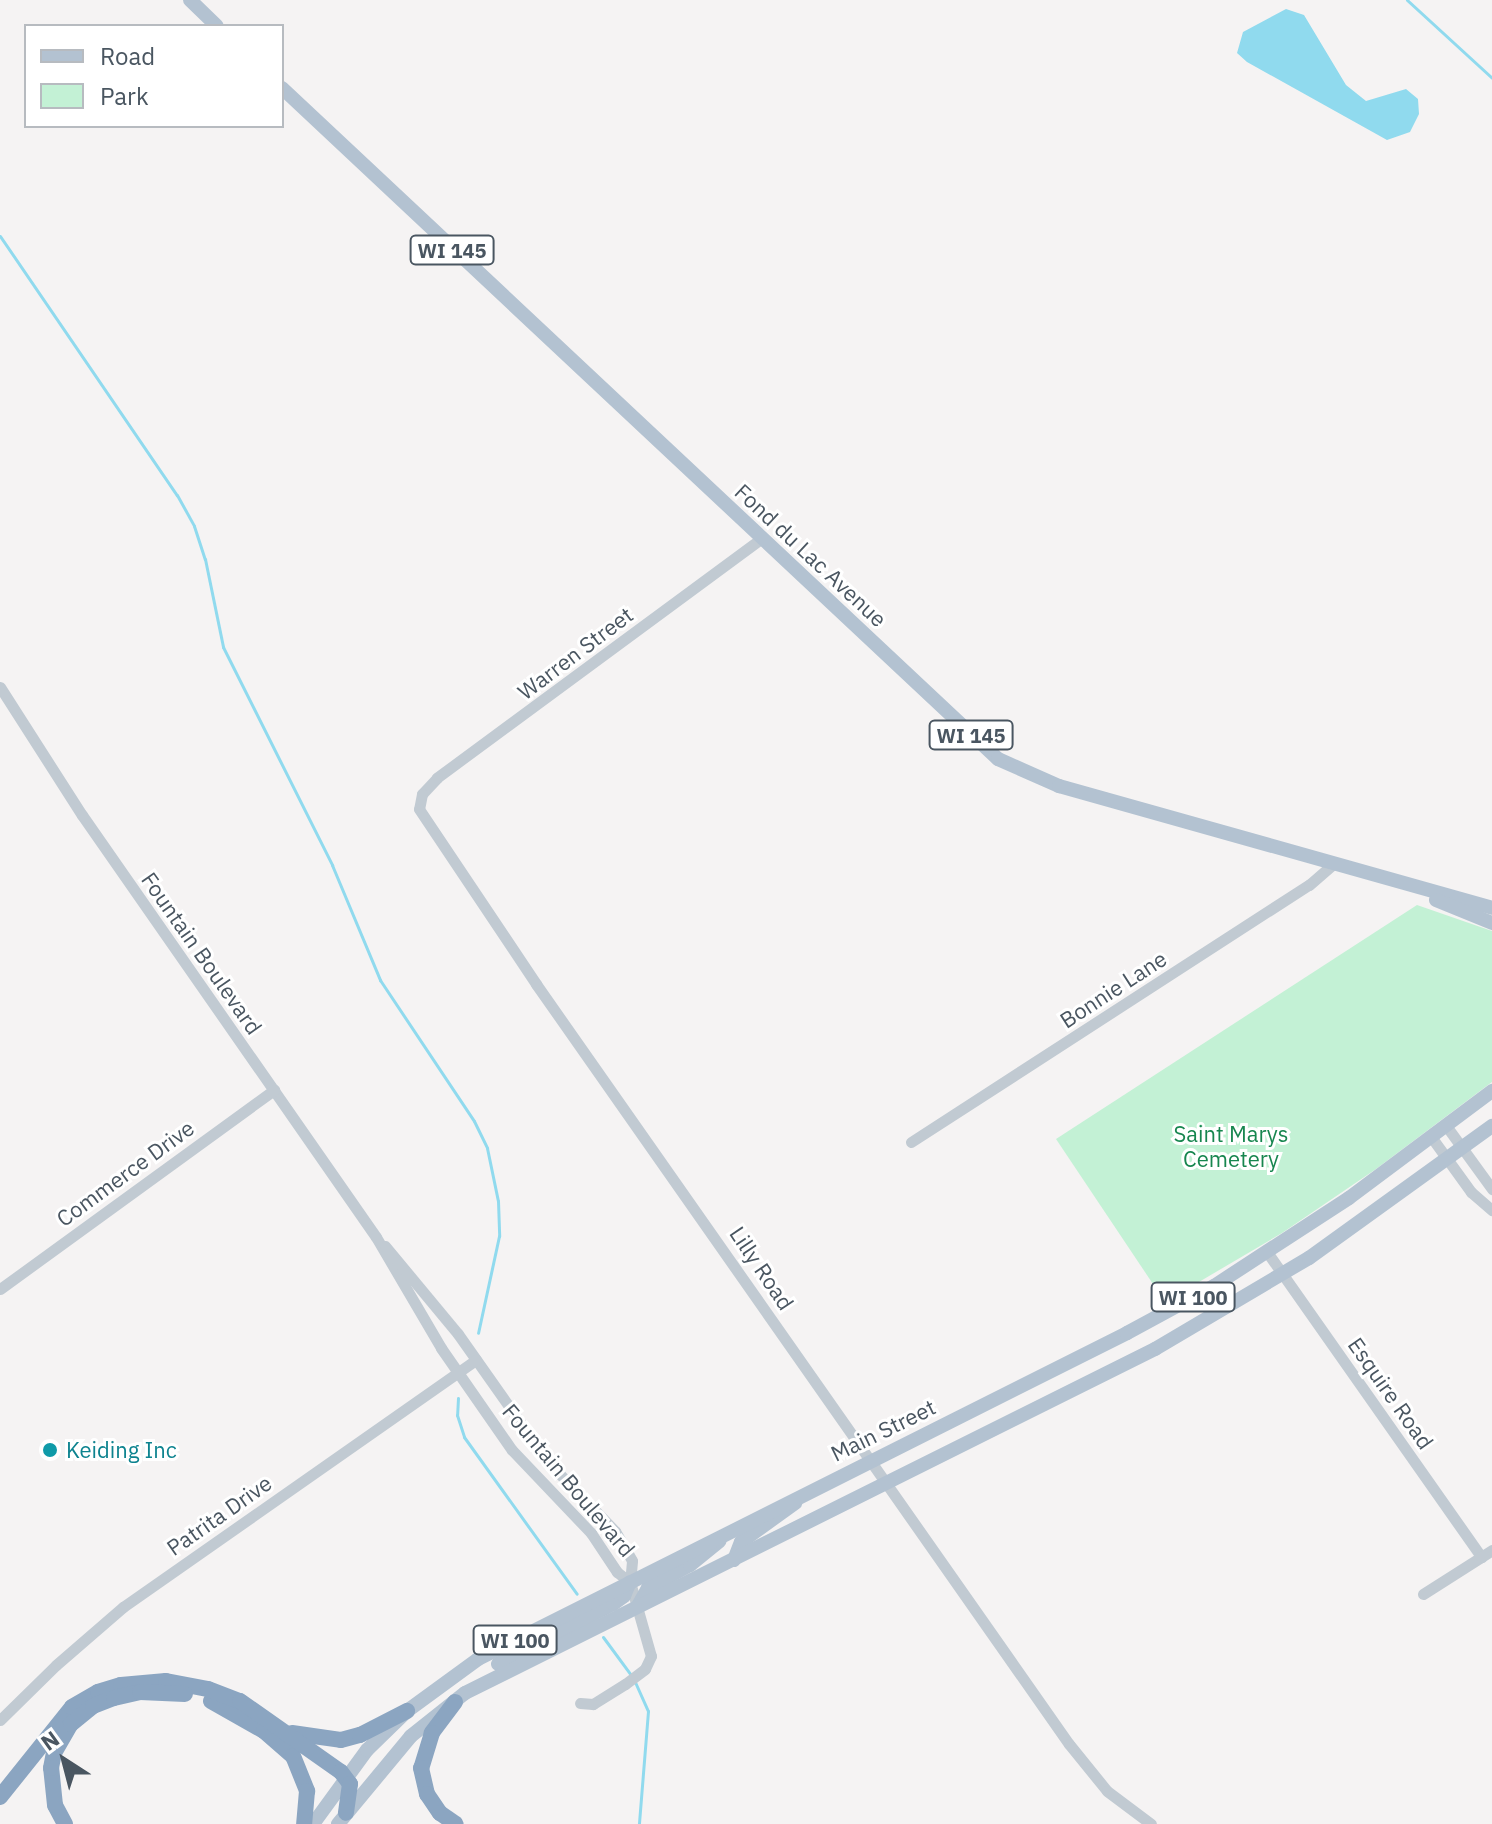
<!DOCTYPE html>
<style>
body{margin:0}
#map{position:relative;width:1492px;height:1824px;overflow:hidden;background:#f5f3f3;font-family:"IBM Plex Sans",sans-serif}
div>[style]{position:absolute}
.green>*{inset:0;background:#c3f1d5}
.water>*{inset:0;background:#90daee}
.stream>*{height:3px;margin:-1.5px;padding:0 1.5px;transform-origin:1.5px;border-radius:1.5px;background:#90daee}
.minor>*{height:11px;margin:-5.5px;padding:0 5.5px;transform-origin:5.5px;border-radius:5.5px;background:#c1cad2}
.major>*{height:14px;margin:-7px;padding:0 7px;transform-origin:7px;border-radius:7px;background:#b3c2d1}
.highway>*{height:16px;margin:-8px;padding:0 8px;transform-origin:8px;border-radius:8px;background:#8ba5c1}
.dots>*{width:22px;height:22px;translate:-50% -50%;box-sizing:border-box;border:4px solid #fff;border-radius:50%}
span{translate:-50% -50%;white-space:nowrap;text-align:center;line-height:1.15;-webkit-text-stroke:6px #fff;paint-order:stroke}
.shield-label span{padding:2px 6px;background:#fff;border:2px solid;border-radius:6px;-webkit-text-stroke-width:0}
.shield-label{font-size:20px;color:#4a5661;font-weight:700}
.street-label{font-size:22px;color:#4a5661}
.park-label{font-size:22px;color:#17864f}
.culture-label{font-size:22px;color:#0d838f}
.left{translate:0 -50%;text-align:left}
.legend{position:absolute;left:24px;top:24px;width:260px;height:104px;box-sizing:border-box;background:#fff;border:2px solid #b7bbc0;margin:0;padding:10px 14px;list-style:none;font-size:24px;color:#4a5661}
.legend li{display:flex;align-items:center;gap:16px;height:40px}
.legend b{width:40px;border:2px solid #b7bbc0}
.north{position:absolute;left:24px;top:1720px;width:80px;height:80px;-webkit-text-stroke:6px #fff;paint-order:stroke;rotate:324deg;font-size:22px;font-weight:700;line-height:32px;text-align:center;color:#4a5661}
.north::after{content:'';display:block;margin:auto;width:28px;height:36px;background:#4a5661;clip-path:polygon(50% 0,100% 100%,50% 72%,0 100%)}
</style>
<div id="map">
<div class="green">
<i style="clip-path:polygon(1417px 905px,1492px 931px,1492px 1082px,1376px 1169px,1282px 1233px,1165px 1302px,1056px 1139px)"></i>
</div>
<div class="water">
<i style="clip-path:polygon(1286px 9px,1304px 15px,1346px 85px,1366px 101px,1406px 89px,1418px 99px,1419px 114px,1410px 132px,1387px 140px,1247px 62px,1237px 53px,1243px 32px)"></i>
</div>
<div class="stream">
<i style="left:1407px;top:0;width:115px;rotate:42.5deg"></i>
<i style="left:0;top:236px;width:314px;rotate:55.7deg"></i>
<i style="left:177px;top:495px;width:35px;rotate:61deg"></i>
<i style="left:194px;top:526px;width:35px;rotate:72deg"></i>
<i style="left:205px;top:559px;width:90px;rotate:78.4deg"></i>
<i style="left:223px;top:647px;width:244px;rotate:63.4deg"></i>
<i style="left:332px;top:865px;width:125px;rotate:67.3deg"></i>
<i style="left:380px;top:980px;width:169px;rotate:56.3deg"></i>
<i style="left:474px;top:1121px;width:30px;rotate:64deg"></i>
<i style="left:487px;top:1148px;width:54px;rotate:78.3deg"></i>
<i style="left:498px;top:1201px;width:35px;rotate:88deg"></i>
<i style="left:499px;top:1236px;width:99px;rotate:102.2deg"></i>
<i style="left:458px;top:1398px;width:17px;rotate:93deg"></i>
<i style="left:457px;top:1415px;width:23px;rotate:72deg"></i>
<i style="left:464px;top:1437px;width:193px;rotate:54.3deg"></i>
<i style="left:603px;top:1637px;width:47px;rotate:53.6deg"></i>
<i style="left:635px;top:1682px;width:32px;rotate:66deg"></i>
<i style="left:648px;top:1711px;width:113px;rotate:94.6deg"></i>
</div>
<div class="minor">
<i style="left:762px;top:538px;width:404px;rotate:143.6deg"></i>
<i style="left:437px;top:778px;width:22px;rotate:133deg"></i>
<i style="left:422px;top:794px;width:15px;rotate:101deg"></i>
<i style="left:419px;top:809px;width:211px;rotate:56.2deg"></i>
<i style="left:536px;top:984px;width:928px;rotate:54.96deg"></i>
<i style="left:1069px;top:1744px;width:60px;rotate:51deg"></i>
<i style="left:1107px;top:1791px;width:55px;rotate:36.9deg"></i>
<i style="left:0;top:687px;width:152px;rotate:57.4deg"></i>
<i style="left:82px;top:815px;width:514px;rotate:55.14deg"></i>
<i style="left:376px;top:1237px;width:129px;rotate:59.6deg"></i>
<i style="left:441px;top:1348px;width:124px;rotate:55.2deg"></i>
<i style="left:512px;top:1450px;width:115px;rotate:46.4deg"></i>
<i style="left:591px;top:1533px;width:47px;rotate:56.3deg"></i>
<i style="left:617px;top:1572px;width:16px;rotate:38deg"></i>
<i style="left:1447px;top:1127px;width:77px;rotate:54deg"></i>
<i style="left:1432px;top:1138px;width:67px;rotate:54.2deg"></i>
<i style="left:1471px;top:1192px;width:28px;rotate:41deg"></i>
<i style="left:911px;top:1142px;width:474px;rotate:-32.9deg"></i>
<i style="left:1309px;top:885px;width:32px;rotate:-41deg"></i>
<i style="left:385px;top:1246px;width:114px;rotate:50.3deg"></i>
<i style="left:458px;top:1334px;width:158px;rotate:54.8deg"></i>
<i style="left:549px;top:1463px;width:95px;rotate:45.9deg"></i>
<i style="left:615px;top:1531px;width:34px;rotate:60deg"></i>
<i style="left:632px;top:1561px;width:21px;rotate:95deg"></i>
<i style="left:630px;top:1582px;width:77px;rotate:74.2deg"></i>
<i style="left:651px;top:1656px;width:14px;rotate:115deg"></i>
<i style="left:645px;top:1669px;width:25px;rotate:143deg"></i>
<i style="left:625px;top:1684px;width:38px;rotate:148deg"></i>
<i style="left:593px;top:1704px;width:13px;rotate:-176deg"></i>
<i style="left:1267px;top:1252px;width:373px;rotate:54.9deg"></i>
<i style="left:0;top:1289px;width:339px;rotate:-36deg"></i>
<i style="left:1423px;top:1594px;width:82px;rotate:-32.5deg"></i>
<i style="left:0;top:1720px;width:78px;rotate:-44.5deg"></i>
<i style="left:56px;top:1665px;width:89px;rotate:-40.9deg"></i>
<i style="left:123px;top:1607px;width:431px;rotate:-35deg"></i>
</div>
<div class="major">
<i style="left:190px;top:0;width:37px;rotate:44deg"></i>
<i style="left:282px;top:88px;width:981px;rotate:43.14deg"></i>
<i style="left:998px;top:759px;width:67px;rotate:23.9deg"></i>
<i style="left:1059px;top:786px;width:450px;rotate:15.7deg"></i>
<i style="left:1436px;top:900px;width:61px;rotate:22.3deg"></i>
<i style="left:734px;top:1560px;width:19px;rotate:-69deg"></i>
<i style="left:741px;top:1542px;width:67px;rotate:-35.8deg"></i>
<i style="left:638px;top:1606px;width:21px;rotate:-61deg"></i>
<i style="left:648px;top:1588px;width:48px;rotate:-28.7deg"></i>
<i style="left:690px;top:1565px;width:38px;rotate:-39deg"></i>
<i style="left:498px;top:1664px;width:130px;rotate:-27.6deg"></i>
<i style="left:613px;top:1604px;width:14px;rotate:-36deg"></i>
<i style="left:624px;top:1596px;width:15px;rotate:-67deg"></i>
<i style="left:313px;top:1824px;width:92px;rotate:-53.9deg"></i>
<i style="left:367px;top:1750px;width:56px;rotate:-44.3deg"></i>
<i style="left:407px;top:1711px;width:88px;rotate:-36.2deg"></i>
<i style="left:478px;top:1659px;width:726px;rotate:-26.67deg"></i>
<i style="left:1127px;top:1333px;width:99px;rotate:-28.4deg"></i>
<i style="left:1214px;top:1286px;width:161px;rotate:-33.1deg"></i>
<i style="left:1349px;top:1198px;width:179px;rotate:-36.8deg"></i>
<i style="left:338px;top:1824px;width:114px;rotate:-50.3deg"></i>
<i style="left:411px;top:1736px;width:69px;rotate:-38.5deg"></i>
<i style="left:465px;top:1693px;width:771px;rotate:-26.5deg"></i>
<i style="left:1155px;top:1349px;width:179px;rotate:-30.6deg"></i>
<i style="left:1309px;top:1258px;width:226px;rotate:-35.8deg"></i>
</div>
<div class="highway">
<i style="left:211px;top:1701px;width:61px;rotate:29.5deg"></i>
<i style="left:264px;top:1731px;width:38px;rotate:41deg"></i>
<i style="left:293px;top:1756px;width:38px;rotate:68deg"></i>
<i style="left:307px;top:1791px;width:33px;rotate:95deg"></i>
<i style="left:455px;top:1702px;width:39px;rotate:127deg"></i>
<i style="left:432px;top:1733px;width:37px;rotate:107deg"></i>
<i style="left:421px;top:1768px;width:27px;rotate:77deg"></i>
<i style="left:427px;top:1794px;width:23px;rotate:56deg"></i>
<i style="left:440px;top:1813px;width:19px;rotate:35deg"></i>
<i style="left:292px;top:1733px;width:49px;rotate:8.1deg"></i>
<i style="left:341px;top:1740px;width:20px;rotate:-15deg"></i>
<i style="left:360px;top:1735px;width:53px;rotate:-27.1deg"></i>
<i style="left:0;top:1797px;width:115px;rotate:-51.3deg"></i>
<i style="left:72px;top:1707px;width:30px;rotate:-30deg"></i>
<i style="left:98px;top:1692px;width:24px;rotate:-17deg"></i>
<i style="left:121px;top:1685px;width:45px;rotate:-5.1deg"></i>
<i style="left:166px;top:1681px;width:43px;rotate:10.8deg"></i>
<i style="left:208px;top:1689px;width:34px;rotate:21deg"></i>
<i style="left:240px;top:1701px;width:123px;rotate:35.1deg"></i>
<i style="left:341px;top:1772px;width:15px;rotate:53deg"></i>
<i style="left:350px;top:1784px;width:29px;rotate:98deg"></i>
<i style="left:65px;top:1824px;width:21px;rotate:-118deg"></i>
<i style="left:55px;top:1805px;width:37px;rotate:-96deg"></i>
<i style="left:51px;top:1768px;width:15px;rotate:-79deg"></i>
<i style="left:54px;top:1753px;width:34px;rotate:-60deg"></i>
<i style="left:71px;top:1724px;width:28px;rotate:-39deg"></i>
<i style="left:93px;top:1706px;width:22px;rotate:-21deg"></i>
<i style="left:114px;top:1698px;width:27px;rotate:-13deg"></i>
<i style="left:140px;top:1692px;width:45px;rotate:2.5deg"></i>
</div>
<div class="dots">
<i style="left:50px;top:1450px;background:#0f9aa8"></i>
</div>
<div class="shield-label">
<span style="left:452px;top:250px">WI 145</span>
<span style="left:971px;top:735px">WI 145</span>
<span style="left:1193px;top:1297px">WI 100</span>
<span style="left:515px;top:1640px">WI 100</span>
</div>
<div class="street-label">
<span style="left:811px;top:555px;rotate:43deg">Fond du Lac Avenue</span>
<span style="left:575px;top:653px;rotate:-37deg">Warren Street</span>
<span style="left:202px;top:953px;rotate:55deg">Fountain Boulevard</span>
<span style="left:1113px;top:989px;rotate:-33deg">Bonnie Lane</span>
<span style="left:125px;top:1173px;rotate:-36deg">Commerce Drive</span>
<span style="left:762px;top:1268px;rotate:56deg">Lilly Road</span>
<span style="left:1391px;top:1393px;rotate:55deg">Esquire Road</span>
<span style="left:883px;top:1430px;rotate:-26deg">Main Street</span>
<span style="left:569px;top:1480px;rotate:50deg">Fountain Boulevard</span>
<span style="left:219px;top:1515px;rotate:-35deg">Patrita Drive</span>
</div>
<div class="park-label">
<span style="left:1231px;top:1146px">Saint Marys<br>Cemetery</span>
</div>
<div class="culture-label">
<span class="left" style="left:66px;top:1450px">Keiding Inc</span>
</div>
<ul class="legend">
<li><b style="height:10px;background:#b3c2d1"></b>Road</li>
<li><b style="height:22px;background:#c3f1d5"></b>Park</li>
</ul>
<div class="north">N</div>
</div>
